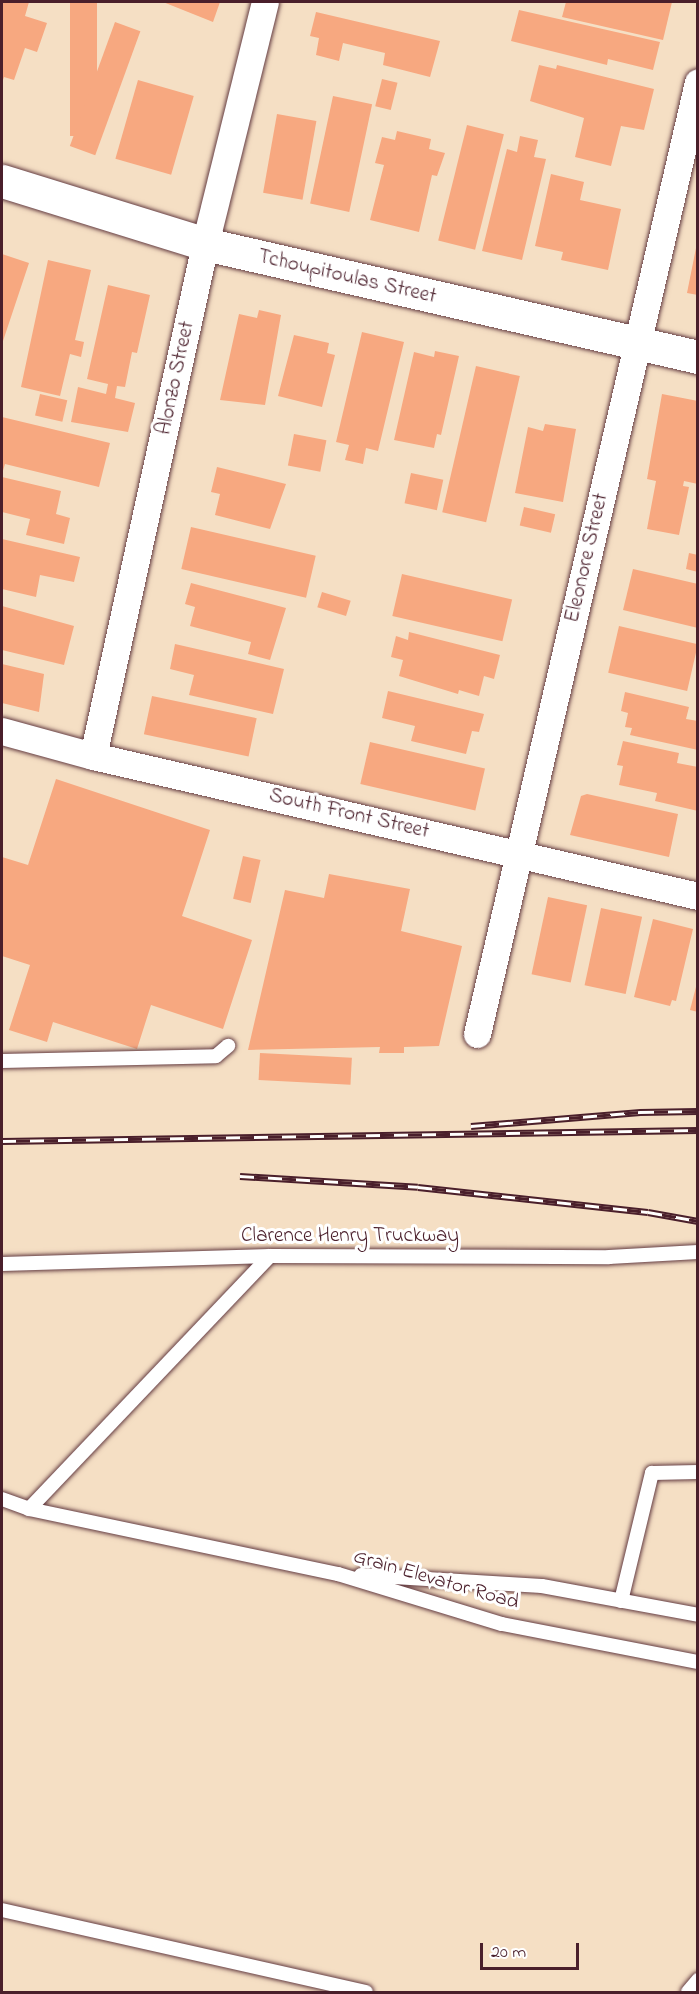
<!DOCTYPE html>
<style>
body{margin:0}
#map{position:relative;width:699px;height:1994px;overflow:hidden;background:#f5dfc4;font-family:"Indie Flower",sans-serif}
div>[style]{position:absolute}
.building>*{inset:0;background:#f7a880;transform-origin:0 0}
.roads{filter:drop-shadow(0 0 2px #643c42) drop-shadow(0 0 2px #643c42)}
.lane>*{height:14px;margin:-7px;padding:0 7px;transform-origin:7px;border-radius:7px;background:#fff}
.street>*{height:27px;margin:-13.5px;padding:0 13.5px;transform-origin:13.5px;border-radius:13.5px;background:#fff}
.secondary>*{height:33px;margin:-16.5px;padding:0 16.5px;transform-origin:16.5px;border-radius:16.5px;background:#fff}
.rail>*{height:7px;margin-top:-3.5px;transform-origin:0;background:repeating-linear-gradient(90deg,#fff 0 14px,#4a1f2b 0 28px);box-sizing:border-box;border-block:2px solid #4a1f2b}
span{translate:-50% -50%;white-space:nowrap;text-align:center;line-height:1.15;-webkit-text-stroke:6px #fff;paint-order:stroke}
.street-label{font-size:21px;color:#4a1f2b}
.frame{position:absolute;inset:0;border:3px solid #4a1f2b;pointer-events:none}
.scale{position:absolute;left:480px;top:1943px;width:99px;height:27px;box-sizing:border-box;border:3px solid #4a1f2b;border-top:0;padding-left:8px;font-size:18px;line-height:21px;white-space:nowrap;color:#4a1f2b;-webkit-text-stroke:4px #fff;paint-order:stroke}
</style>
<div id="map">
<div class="building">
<i style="clip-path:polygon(2px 2px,29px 2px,25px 16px,47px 23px,37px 52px,25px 48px,14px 80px,4px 77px,2px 83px)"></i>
<i style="left:70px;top:2px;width:27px;height:134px"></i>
<i style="clip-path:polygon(163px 2px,220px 2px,213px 22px)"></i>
<i style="clip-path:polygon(566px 2px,672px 2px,663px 40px,562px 17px)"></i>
<i style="clip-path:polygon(519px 10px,660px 42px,653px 70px,608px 59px,607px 65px,511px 41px)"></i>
<i style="clip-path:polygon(316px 12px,440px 41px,430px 77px,383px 65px,385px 53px,343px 43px,339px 61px,316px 55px,319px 38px,310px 36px)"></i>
<i style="left:115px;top:22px;width:27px;height:132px;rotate:20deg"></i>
<i style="clip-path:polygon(539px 65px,556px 69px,557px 65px,654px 89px,644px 130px,621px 126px,611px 166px,575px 157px,584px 118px,530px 101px)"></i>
<i style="left:382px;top:79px;width:16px;height:28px;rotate:14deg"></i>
<i style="left:138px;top:80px;width:58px;height:82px;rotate:16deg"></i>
<i style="left:333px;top:96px;width:40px;height:110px;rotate:12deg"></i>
<i style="left:277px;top:114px;width:40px;height:80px;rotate:10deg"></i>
<i style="left:467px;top:125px;width:38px;height:119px;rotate:14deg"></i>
<i style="clip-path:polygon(397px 131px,431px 139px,429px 149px,445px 153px,437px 176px,432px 175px,419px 232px,370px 220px,384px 165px,375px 163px,382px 137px,395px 140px)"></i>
<i style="clip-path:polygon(520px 136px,538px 140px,534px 157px,546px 159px,522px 260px,482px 251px,507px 149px,517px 152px)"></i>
<i style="clip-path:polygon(551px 174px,584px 182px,580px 200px,621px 209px,608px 270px,561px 260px,563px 252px,535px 246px)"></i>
<i style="clip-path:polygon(696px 248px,698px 249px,698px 295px,687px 293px)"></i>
<i style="clip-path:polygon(2px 254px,29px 263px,2px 344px)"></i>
<i style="clip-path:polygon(48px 260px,91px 270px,75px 340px,84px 342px,81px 357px,70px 354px,60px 396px,21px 387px)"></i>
<i style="clip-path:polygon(108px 285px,150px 295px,137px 353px,132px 352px,125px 387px,117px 386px,115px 398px,135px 403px,128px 432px,71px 422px,78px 387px,106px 394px,108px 384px,87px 379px)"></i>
<i style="clip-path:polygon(259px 310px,281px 315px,265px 405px,220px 400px,239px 314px,257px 318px)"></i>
<i style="clip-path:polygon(362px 332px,404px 342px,378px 451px,366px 448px,363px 464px,345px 460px,349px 445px,336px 442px)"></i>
<i style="clip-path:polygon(294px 335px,329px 343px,327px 353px,335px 355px,322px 407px,278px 396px)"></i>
<i style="clip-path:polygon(435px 351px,459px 356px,441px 435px,437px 434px,434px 448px,394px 440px,414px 352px,434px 357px)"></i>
<i style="left:476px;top:366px;width:45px;height:150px;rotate:13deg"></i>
<i style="left:40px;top:394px;width:28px;height:22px;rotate:13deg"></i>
<i style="clip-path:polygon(662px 394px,698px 401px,698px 484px,684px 481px,683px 486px,689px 487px,679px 535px,647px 529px,656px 481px,647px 479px)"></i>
<i style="clip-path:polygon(2px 417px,110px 443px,99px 487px,5px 464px,2px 474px)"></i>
<i style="clip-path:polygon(545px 424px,576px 429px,563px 502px,515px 493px,528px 427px,543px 431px)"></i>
<i style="left:294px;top:434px;width:33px;height:32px;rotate:11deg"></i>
<i style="clip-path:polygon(217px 467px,286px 484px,270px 529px,215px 515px,220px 494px,211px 492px)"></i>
<i style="left:411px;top:473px;width:33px;height:31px;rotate:12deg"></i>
<i style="clip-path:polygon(2px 477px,61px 491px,56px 514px,70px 518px,64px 544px,26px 535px,30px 519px,2px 512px)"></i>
<i style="left:524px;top:507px;width:32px;height:19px;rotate:13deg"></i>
<i style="left:191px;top:527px;width:128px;height:43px;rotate:13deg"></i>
<i style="clip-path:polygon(2px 539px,80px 557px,74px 582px,40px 575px,36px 597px,2px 589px)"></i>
<i style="clip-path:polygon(689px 553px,698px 555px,698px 572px,686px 569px)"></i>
<i style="clip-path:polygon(633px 569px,698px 584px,698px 628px,623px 610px)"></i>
<i style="left:402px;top:574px;width:113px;height:43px;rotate:13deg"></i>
<i style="clip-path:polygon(191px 583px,286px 608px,270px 660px,248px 654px,251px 642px,190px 626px,195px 607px,185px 604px)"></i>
<i style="left:322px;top:592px;width:30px;height:16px;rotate:17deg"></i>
<i style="clip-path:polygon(2px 606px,74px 626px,64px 665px,2px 650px)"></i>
<i style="left:619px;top:626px;width:81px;height:48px;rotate:13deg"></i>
<i style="clip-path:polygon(409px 632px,500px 655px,494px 679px,484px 676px,479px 696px,459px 690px,458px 694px,399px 676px,403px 660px,391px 657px,396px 636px,408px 640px)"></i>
<i style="clip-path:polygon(175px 644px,284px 669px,273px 714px,189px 695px,194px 675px,170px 669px)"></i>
<i style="clip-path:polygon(2px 664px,44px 674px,39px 712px,2px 703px)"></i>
<i style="clip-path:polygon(388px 691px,484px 714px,479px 732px,472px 731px,466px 754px,411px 741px,415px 726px,382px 718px)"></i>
<i style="clip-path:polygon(625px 692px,689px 707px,686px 719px,698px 721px,698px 750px,630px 735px,632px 728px,625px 727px,628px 713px,621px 711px)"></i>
<i style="left:152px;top:696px;width:107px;height:39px;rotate:12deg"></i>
<i style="clip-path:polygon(623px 741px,679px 753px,677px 763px,698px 767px,698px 811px,655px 801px,657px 793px,619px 785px,623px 766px,617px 765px)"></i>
<i style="left:370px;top:742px;width:118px;height:43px;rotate:13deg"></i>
<i style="clip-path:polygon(56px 779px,210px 830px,182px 916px,252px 940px,223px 1029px,151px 1005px,137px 1049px,53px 1022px,47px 1042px,9px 1030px,30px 965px,2px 956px,2px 857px,28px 865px)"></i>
<i style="clip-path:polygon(587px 794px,678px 814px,669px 857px,570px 835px,581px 796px)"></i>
<i style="left:243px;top:856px;width:18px;height:44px;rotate:13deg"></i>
<i style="clip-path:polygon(329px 874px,410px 889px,401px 931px,462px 946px,439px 1046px,404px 1047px,404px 1053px,379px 1053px,380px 1047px,248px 1050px,285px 890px,324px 898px)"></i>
<i style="left:548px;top:897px;width:40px;height:79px;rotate:12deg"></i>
<i style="left:601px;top:908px;width:42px;height:79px;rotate:12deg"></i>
<i style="clip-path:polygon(653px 919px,693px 929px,676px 1001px,672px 1000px,670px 1006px,634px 997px)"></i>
<i style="clip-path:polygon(697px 983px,698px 983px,698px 1012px,690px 1010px)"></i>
<i style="left:260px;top:1053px;width:92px;height:27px;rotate:3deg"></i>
</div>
<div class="roads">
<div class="lane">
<i style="left:2px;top:1061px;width:214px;rotate:-1.3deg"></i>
<i style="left:216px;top:1056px;width:16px;rotate:-40deg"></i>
<i style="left:2px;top:1264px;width:268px;rotate:-1.7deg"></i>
<i style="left:270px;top:1256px;width:339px;rotate:0.2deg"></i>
<i style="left:609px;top:1257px;width:89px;rotate:-3.2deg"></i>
<i style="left:2px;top:1499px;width:29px;rotate:20deg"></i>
<i style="left:29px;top:1509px;width:316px;rotate:11.9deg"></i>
<i style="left:338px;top:1574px;width:171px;rotate:17deg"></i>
<i style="left:502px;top:1624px;width:200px;rotate:11deg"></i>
<i style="left:29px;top:1509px;width:349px;rotate:-46.4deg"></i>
<i style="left:361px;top:1575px;width:181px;rotate:3.5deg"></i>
<i style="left:542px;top:1586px;width:159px;rotate:10.5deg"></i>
<i style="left:621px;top:1601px;width:132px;rotate:-76.4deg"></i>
<i style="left:652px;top:1473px;width:46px;rotate:-1.2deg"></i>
<i style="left:2px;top:1910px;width:373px;rotate:12.7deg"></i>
<i style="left:688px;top:1992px;width:16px;rotate:-50deg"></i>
</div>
<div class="street">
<i style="left:2px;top:731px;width:94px;rotate:15.4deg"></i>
<i style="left:93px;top:756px;width:621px;rotate:13.03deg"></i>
<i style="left:93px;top:756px;width:524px;rotate:-77.66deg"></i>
<i style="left:205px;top:244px;width:249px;rotate:-76.1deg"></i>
<i style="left:477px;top:1034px;width:977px;rotate:-76.93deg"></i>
</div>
<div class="secondary">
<i style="left:2px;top:181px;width:213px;rotate:17.2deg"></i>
<i style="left:205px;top:244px;width:506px;rotate:12.91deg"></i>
</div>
</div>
<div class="rail">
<i style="left:471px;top:1126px;width:170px;rotate:-4.7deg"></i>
<i style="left:640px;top:1112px;width:58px;rotate:-1deg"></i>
<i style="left:2px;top:1141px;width:696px;rotate:-0.91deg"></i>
<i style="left:240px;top:1176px;width:178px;rotate:3.5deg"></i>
<i style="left:418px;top:1187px;width:231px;rotate:6.2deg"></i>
<i style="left:648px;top:1212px;width:51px;rotate:10.2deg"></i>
</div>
<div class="street-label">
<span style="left:347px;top:277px;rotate:13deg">Tchoupitoulas Street</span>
<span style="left:176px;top:378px;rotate:-78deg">Alonzo Street</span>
<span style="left:587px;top:558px;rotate:-77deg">Eleonore Street</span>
<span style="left:349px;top:814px;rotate:13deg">South Front Street</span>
<span style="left:350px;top:1236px">Clarence Henry Truckway</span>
<span style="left:436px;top:1580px;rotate:16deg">Grain Elevator Road</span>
</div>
<div class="frame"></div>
<div class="scale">20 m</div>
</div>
